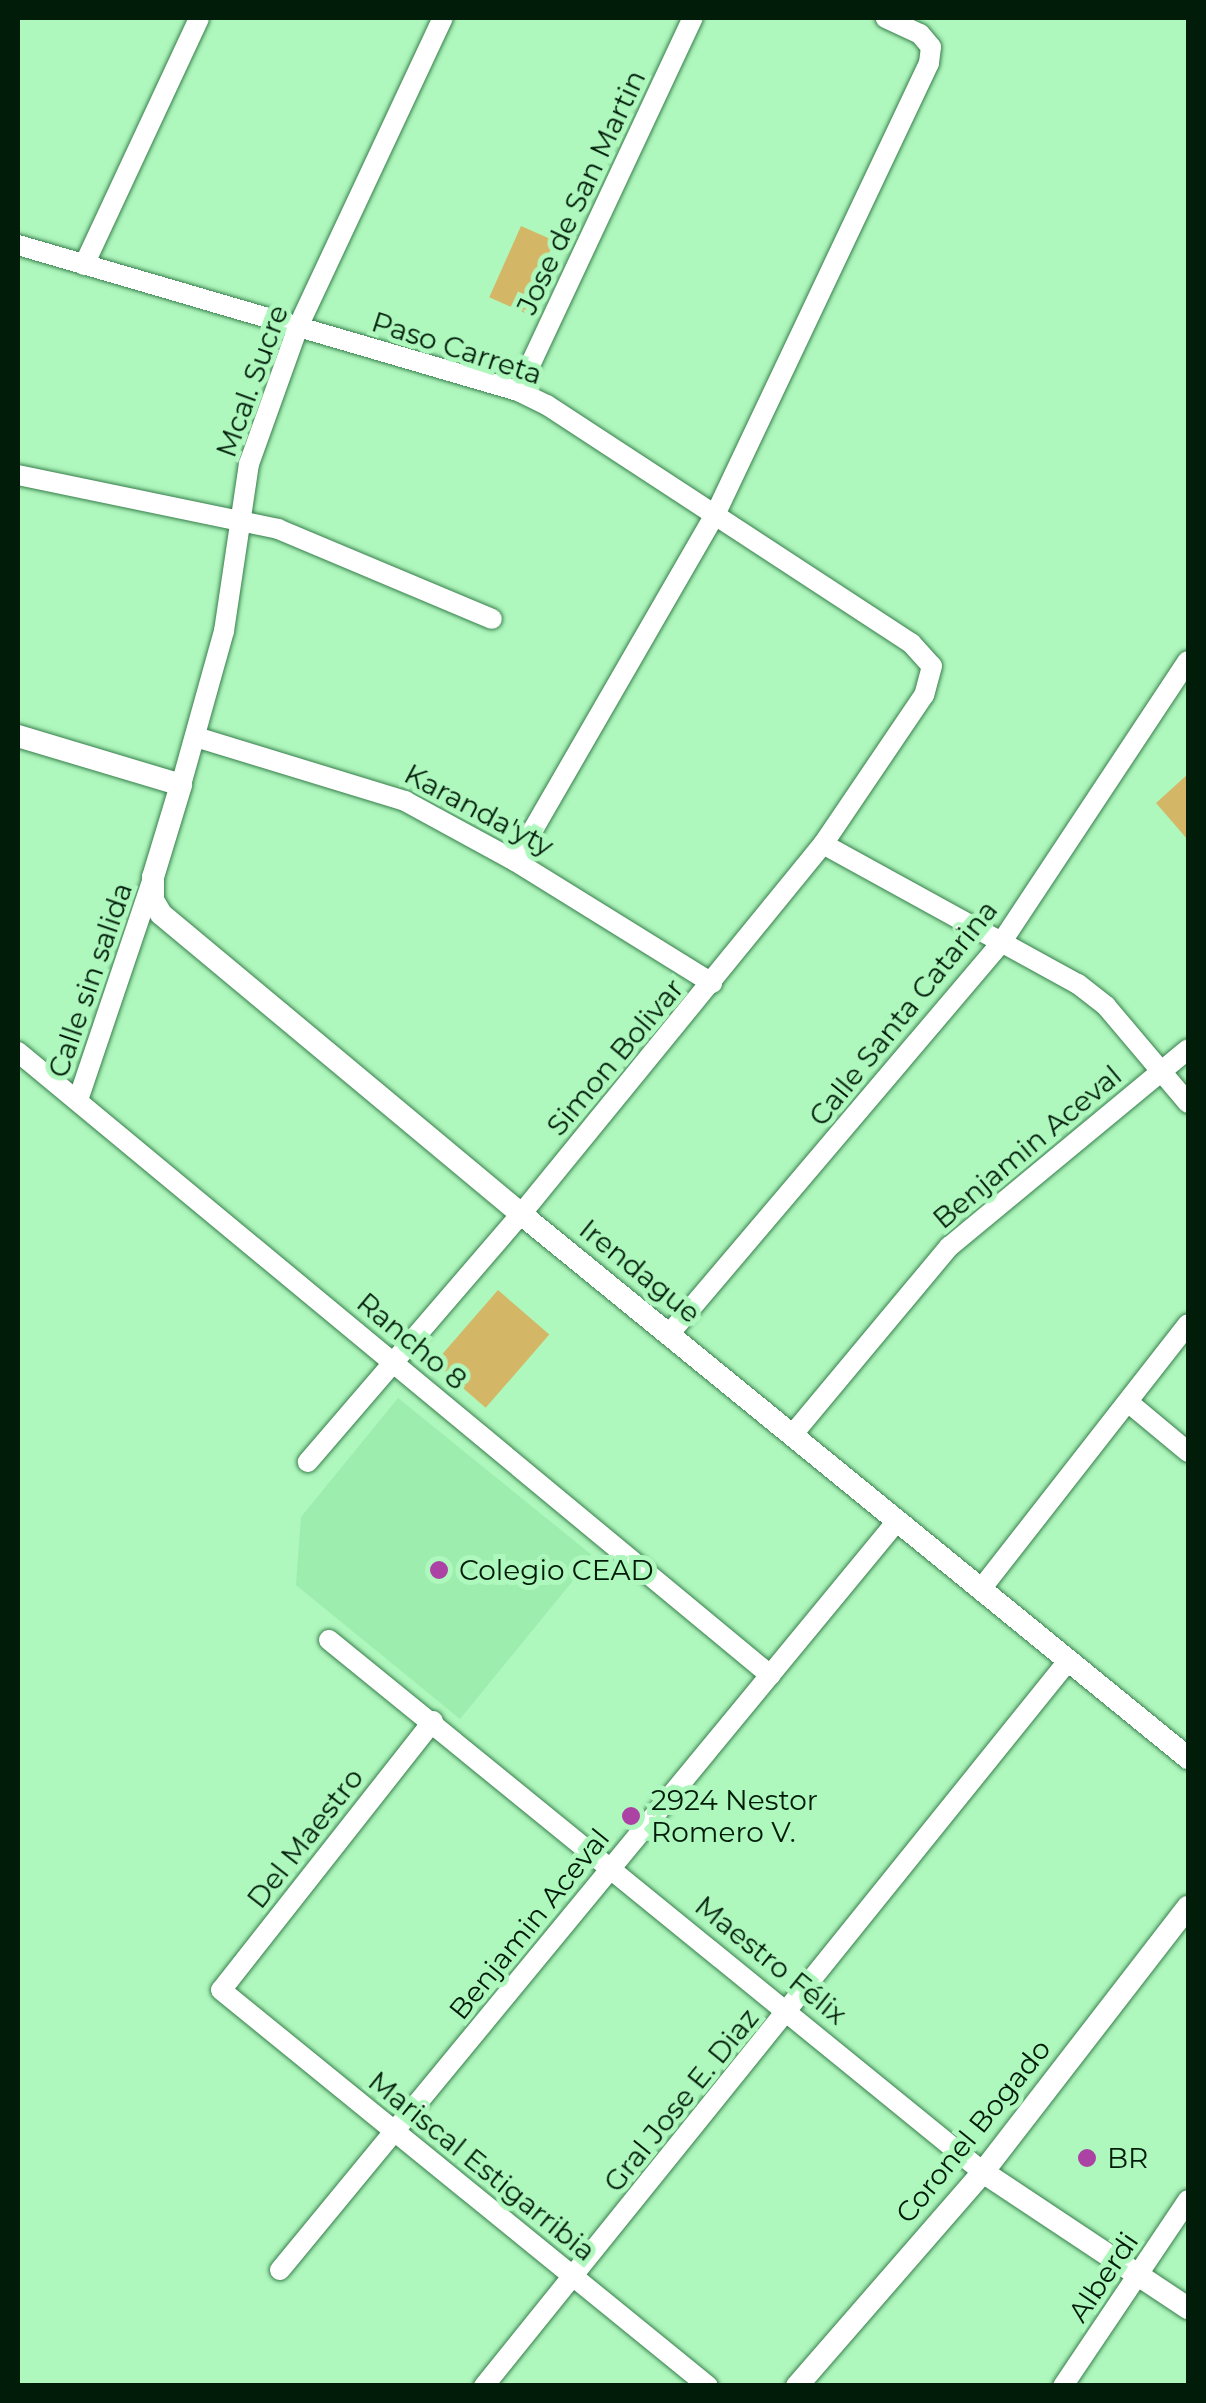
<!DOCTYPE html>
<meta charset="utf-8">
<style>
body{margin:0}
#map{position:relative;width:1206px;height:2403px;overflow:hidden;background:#aef7bd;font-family:Montserrat,sans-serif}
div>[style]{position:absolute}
.built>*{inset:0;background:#9dedae}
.green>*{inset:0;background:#d4b766;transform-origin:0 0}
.roads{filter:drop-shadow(0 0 2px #387e4c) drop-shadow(0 0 2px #387e4c)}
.minor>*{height:20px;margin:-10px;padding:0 10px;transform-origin:10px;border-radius:10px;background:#fff}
.tertiary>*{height:22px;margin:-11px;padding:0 11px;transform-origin:11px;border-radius:11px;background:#fff}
.dots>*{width:28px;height:28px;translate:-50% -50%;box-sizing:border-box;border:5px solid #aef7bd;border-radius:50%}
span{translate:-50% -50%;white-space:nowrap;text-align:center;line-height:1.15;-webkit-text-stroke:10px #aef7bd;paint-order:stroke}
.street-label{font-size:28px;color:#011d09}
.poi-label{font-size:28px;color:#011d09}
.left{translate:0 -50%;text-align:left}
.frame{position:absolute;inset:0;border:20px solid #011d09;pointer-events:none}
</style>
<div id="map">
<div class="built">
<i style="clip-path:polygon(398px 1398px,593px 1556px,460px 1719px,296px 1585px,301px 1517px)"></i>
</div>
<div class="green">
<i style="left:521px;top:226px;width:39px;height:78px;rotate:24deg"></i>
<i style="clip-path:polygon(1188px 774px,1188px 840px,1156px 803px)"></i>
<i style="left:498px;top:1290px;width:68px;height:97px;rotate:41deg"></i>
</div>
<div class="roads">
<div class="minor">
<i style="left:18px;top:245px;width:521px;rotate:16.28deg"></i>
<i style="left:518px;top:391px;width:32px;rotate:26deg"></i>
<i style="left:547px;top:405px;width:435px;rotate:33.2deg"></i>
<i style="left:911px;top:643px;width:31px;rotate:48deg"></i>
<i style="left:932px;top:666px;width:30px;rotate:105deg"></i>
<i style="left:924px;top:695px;width:180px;rotate:124.1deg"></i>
<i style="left:823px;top:844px;width:478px;rotate:129.2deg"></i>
<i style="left:521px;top:1214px;width:327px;rotate:130.7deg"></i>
<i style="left:84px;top:265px;width:272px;rotate:-65deg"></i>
<i style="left:518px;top:391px;width:412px;rotate:-64.9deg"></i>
<i style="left:18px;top:475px;width:266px;rotate:11.7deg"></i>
<i style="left:278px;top:529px;width:232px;rotate:22.8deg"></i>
<i style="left:196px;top:737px;width:219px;rotate:17deg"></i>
<i style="left:405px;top:801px;width:125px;rotate:28.6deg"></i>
<i style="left:515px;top:861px;width:232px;rotate:31.8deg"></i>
<i style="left:181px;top:785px;width:160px;rotate:-74.4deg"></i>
<i style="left:224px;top:631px;width:169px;rotate:-81.5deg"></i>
<i style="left:249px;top:464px;width:145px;rotate:-70.3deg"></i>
<i style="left:298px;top:327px;width:341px;rotate:-64.9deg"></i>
<i style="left:823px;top:844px;width:291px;rotate:28.8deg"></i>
<i style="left:1078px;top:984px;width:36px;rotate:38deg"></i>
<i style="left:1106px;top:1006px;width:127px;rotate:49.8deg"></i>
<i style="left:515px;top:861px;width:400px;rotate:-60deg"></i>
<i style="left:715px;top:515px;width:500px;rotate:-64.66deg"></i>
<i style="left:929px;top:63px;width:16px;rotate:-83deg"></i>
<i style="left:931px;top:47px;width:17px;rotate:-130deg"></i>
<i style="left:920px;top:34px;width:38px;rotate:-155deg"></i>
<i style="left:18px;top:1052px;width:977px;rotate:39.64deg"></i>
<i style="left:78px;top:1100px;width:228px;rotate:-71.3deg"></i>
<i style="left:670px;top:1333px;width:512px;rotate:-49.68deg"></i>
<i style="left:1001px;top:943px;width:338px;rotate:-56.5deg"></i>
<i style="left:1128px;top:1402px;width:78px;rotate:39.8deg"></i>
<i style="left:793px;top:1434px;width:244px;rotate:-50.2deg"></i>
<i style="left:949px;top:1247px;width:310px;rotate:-39.6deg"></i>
<i style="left:981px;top:1589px;width:336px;rotate:-52deg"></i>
<i style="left:329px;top:1640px;width:843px;rotate:39.13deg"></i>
<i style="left:433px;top:1721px;width:342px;rotate:128.2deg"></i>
<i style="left:221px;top:1990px;width:628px;rotate:39.12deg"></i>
<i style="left:280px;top:2270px;width:970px;rotate:-50.52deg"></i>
<i style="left:484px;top:2386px;width:931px;rotate:-51.15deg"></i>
<i style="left:1063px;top:2386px;width:224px;rotate:-56.1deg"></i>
</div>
<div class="tertiary">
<i style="left:18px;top:736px;width:170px;rotate:16.7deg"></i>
<i style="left:181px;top:785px;width:96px;rotate:106.9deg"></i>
<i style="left:153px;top:877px;width:23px;rotate:90deg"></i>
<i style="left:153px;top:900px;width:16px;rotate:60deg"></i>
<i style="left:161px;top:914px;width:469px;rotate:39.8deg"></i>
<i style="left:521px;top:1214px;width:861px;rotate:39.2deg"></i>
<i style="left:983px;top:2172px;width:246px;rotate:33.6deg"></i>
<i style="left:797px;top:2386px;width:284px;rotate:-49deg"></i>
<i style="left:983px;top:2172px;width:335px;rotate:-52.3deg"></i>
</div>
</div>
<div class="dots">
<i style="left:439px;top:1570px;background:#ab42a4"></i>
<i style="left:631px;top:1816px;background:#ab42a4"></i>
<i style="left:1087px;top:2158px;background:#ab42a4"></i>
</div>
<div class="street-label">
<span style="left:581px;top:192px;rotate:-65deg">Jose de San Martin</span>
<span style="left:457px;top:348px;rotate:18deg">Paso Carreta</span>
<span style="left:252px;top:381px;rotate:-70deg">Mcal. Sucre</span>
<span style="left:479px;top:810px;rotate:28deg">Karanda'yty</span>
<span style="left:90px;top:980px;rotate:-71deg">Calle sin salida</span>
<span style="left:903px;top:1013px;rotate:-51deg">Calle Santa Catarina</span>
<span style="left:615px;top:1057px;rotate:-50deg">Simon Bolivar</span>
<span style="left:1027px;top:1147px;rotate:-40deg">Benjamin Aceval</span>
<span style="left:640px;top:1271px;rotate:39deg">Irendague</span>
<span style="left:412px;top:1341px;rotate:40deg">Rancho 8</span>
<span style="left:305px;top:1838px;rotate:-52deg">Del Maestro</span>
<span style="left:529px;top:1924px;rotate:-51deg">Benjamin Aceval</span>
<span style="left:771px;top:1960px;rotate:39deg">Maestro Félix</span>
<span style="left:681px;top:2100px;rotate:-51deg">Gral Jose E. Diaz</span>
<span style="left:973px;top:2131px;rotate:-51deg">Coronel Bogado</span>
<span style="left:482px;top:2166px;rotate:39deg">Mariscal Estigarribia</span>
<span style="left:1103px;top:2277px;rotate:-56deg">Alberdi</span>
</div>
<div class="poi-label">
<span class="left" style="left:459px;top:1570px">Colegio CEAD</span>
<span class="left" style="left:651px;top:1816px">2924 Nestor<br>Romero V.</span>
<span class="left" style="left:1107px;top:2158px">BR</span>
</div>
<div class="frame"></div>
</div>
